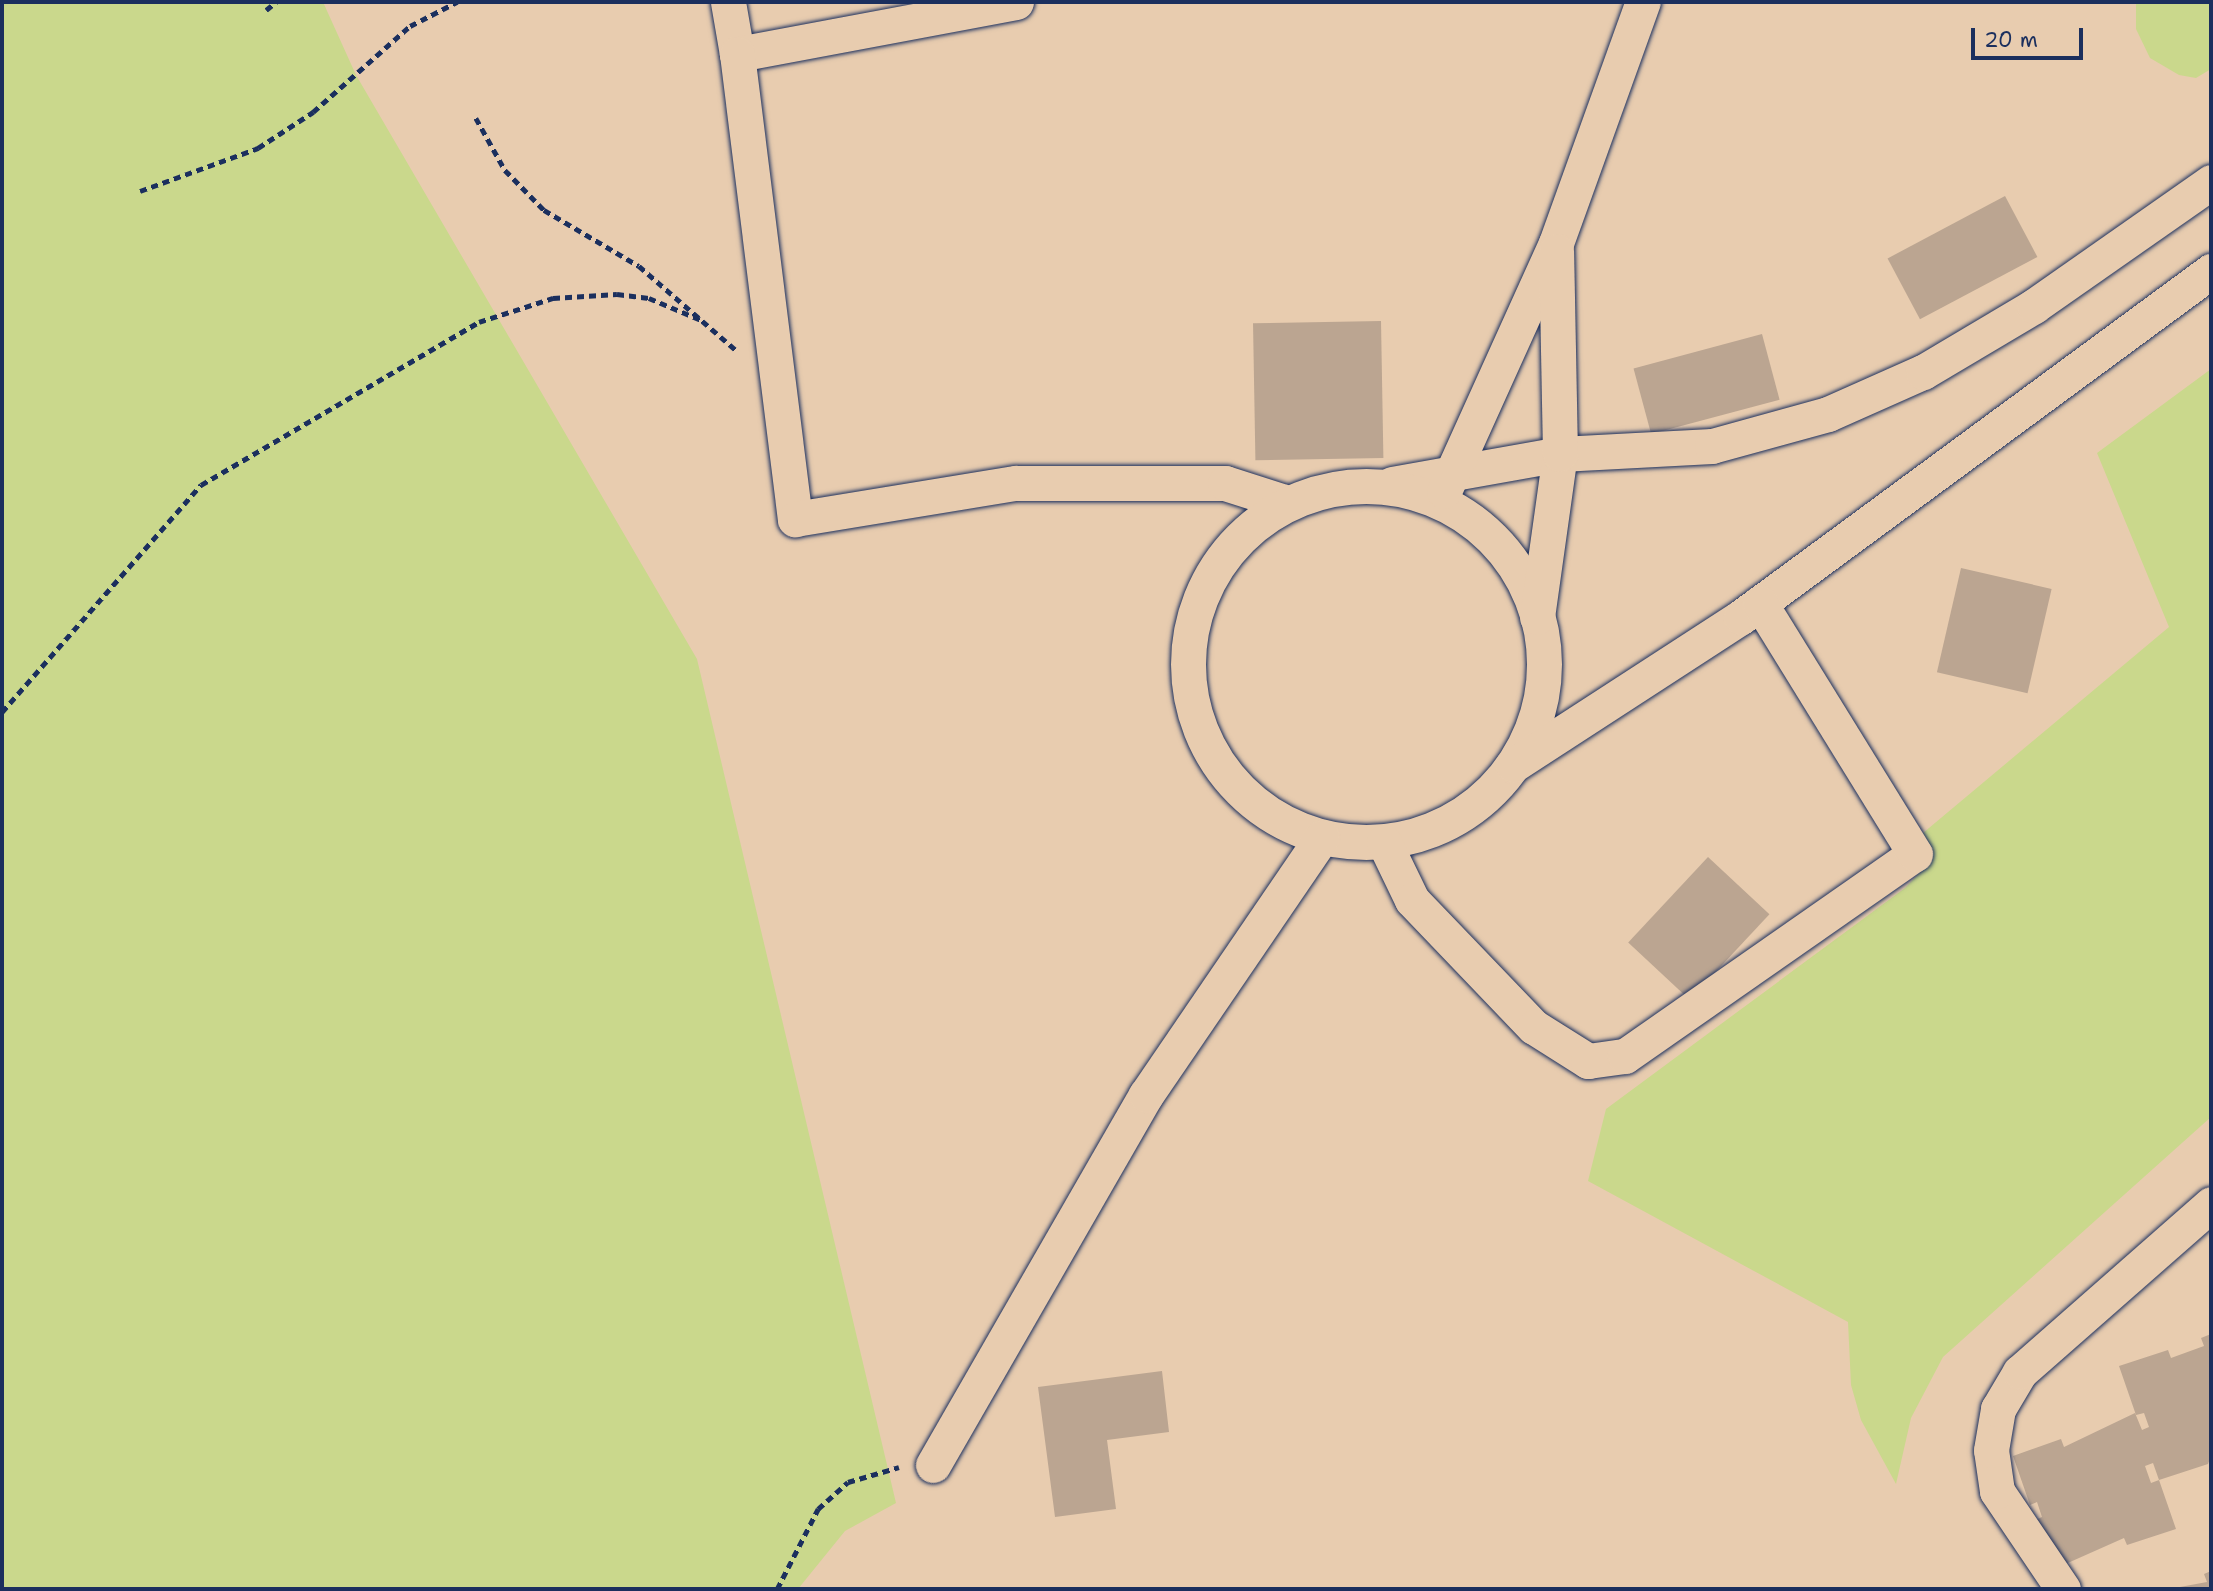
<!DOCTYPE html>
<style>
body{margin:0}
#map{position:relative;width:2213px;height:1591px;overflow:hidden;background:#e8ccaf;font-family:"Shantell Sans",sans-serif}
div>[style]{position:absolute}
.green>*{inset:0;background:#cad88c}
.building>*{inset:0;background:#bba591;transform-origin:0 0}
.path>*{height:4.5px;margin-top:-2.25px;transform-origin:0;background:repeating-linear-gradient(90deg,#1b2f5e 0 7px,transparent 0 12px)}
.roads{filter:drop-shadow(0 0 2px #1b2f5e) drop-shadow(0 0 2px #1b2f5e)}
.street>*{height:35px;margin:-17.5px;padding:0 17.5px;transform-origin:17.5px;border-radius:17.5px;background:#e8ccaf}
.street>.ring{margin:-17.5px;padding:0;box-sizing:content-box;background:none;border:35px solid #e8ccaf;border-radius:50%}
span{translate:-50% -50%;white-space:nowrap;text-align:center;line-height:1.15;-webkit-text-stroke:5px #e8ccaf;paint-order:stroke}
.frame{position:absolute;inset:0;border:4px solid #1b2f5e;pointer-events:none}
.scale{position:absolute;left:1971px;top:28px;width:112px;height:32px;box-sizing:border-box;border:4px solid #1b2f5e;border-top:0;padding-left:9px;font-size:21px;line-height:24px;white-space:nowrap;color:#1b2f5e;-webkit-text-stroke:5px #e8ccaf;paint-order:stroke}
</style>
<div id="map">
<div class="green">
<i style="clip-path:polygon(2px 2px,323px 2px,356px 75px,697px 659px,896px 1503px,845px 1531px,798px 1589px,2px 1589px)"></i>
<i style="clip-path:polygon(2136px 2px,2211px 2px,2211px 69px,2196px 78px,2179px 75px,2150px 58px,2136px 29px)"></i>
<i style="clip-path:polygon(2211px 369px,2211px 1117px,1943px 1357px,1911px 1418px,1896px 1484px,1861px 1420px,1851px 1385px,1848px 1322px,1588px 1181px,1606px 1109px,1905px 888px,1932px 860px,1923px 833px,2169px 627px,2097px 453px)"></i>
</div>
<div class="building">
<i style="left:2005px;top:196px;width:69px;height:133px;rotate:62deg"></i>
<i style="left:1381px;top:321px;width:137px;height:128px;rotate:89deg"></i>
<i style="left:1762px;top:334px;width:68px;height:133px;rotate:75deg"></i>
<i style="left:1961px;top:568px;width:93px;height:107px;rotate:13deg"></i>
<i style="left:1708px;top:857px;width:84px;height:117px;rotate:43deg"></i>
<i style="clip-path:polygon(evenodd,2211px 1334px,2211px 1456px,2208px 1464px,2159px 1480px,2176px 1529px,2127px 1545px,2124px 1538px,2052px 1570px,2035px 1520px,2042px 1517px,2037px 1502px,2030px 1505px,2013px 1456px,2061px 1439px,2064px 1447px,2135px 1413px,2142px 1430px,2149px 1427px,2144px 1413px,2136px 1415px,2119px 1366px,2168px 1350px,2171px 1358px,2204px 1346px,2201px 1338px,2211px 1334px,2153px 1463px,2159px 1480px,2151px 1483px,2145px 1466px,2153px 1463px)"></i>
<i style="clip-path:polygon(1162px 1371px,1169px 1432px,1107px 1440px,1116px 1509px,1055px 1517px,1038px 1387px)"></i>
<i style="clip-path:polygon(2211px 1571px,2211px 1589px,2169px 1589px,2207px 1582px,2204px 1574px)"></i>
</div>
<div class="path">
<i style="left:266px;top:10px;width:13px;rotate:-39deg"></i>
<i style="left:476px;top:118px;width:60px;rotate:60.9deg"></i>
<i style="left:505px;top:170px;width:56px;rotate:45.7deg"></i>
<i style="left:544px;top:210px;width:110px;rotate:30.5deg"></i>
<i style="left:639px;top:266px;width:130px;rotate:40.9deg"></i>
<i style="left:140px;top:191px;width:126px;rotate:-20deg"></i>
<i style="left:258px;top:148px;width:66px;rotate:-33.2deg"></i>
<i style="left:313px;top:112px;width:130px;rotate:-41.6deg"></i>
<i style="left:410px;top:26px;width:53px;rotate:-27.1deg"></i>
<i style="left:2px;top:712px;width:302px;rotate:-48.8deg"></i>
<i style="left:201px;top:485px;width:322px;rotate:-30.4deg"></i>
<i style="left:479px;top:322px;width:78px;rotate:-18deg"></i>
<i style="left:553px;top:298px;width:64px;rotate:-3.6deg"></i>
<i style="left:617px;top:294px;width:32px;rotate:7deg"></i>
<i style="left:649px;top:298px;width:56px;rotate:22.9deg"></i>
<i style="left:777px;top:1589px;width:90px;rotate:-62.9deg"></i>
<i style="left:818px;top:1509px;width:40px;rotate:-42deg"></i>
<i style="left:848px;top:1482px;width:53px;rotate:-16.4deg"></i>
</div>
<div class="roads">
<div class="street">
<i style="left:728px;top:2px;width:53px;rotate:80.2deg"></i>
<i style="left:1016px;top:2px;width:284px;rotate:169.4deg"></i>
<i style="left:737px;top:54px;width:469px;rotate:82.9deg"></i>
<i style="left:795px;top:519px;width:224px;rotate:-9.3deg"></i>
<i style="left:1016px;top:483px;width:209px"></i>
<i style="left:1225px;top:483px;width:66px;rotate:17.6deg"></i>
<i style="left:1392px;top:484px;width:171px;rotate:-10.1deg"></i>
<i style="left:1560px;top:454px;width:152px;rotate:-3deg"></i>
<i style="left:1712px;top:446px;width:120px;rotate:-15.4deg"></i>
<i style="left:1828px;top:414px;width:104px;rotate:-23.9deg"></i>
<i style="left:1923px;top:372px;width:129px;rotate:-30.7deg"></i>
<i style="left:2034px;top:306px;width:216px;rotate:-35deg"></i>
<i class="ring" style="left:1188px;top:486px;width:321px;height:321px"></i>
<i style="left:1444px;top:491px;width:272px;rotate:-65.7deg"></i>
<i style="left:1556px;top:243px;width:256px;rotate:-70.2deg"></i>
<i style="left:1537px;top:617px;width:165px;rotate:-82deg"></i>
<i style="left:1560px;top:454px;width:203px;rotate:-91.1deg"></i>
<i style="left:1513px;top:765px;width:272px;rotate:-33deg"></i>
<i style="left:1741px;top:617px;width:584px;rotate:-36.36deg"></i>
<i style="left:1384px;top:842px;width:64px;rotate:64.2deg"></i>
<i style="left:1412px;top:900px;width:176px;rotate:46.2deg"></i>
<i style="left:1534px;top:1027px;width:64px;rotate:32.2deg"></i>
<i style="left:1588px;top:1061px;width:37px;rotate:-8deg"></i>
<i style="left:1625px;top:1056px;width:353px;rotate:-34.9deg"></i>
<i style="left:1915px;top:854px;width:295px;rotate:-121.7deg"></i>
<i style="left:933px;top:1465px;width:427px;rotate:-60.1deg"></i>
<i style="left:1146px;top:1095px;width:312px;rotate:-55.7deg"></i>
<i style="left:2063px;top:1589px;width:118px;rotate:-124deg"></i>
<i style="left:1997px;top:1491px;width:41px;rotate:-98.3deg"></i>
<i style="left:1991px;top:1450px;width:42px;rotate:-80.3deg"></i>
<i style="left:1998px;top:1409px;width:43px;rotate:-59.3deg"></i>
<i style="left:2020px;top:1372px;width:254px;rotate:-41.3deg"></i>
</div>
</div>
<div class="frame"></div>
<div class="scale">20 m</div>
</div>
